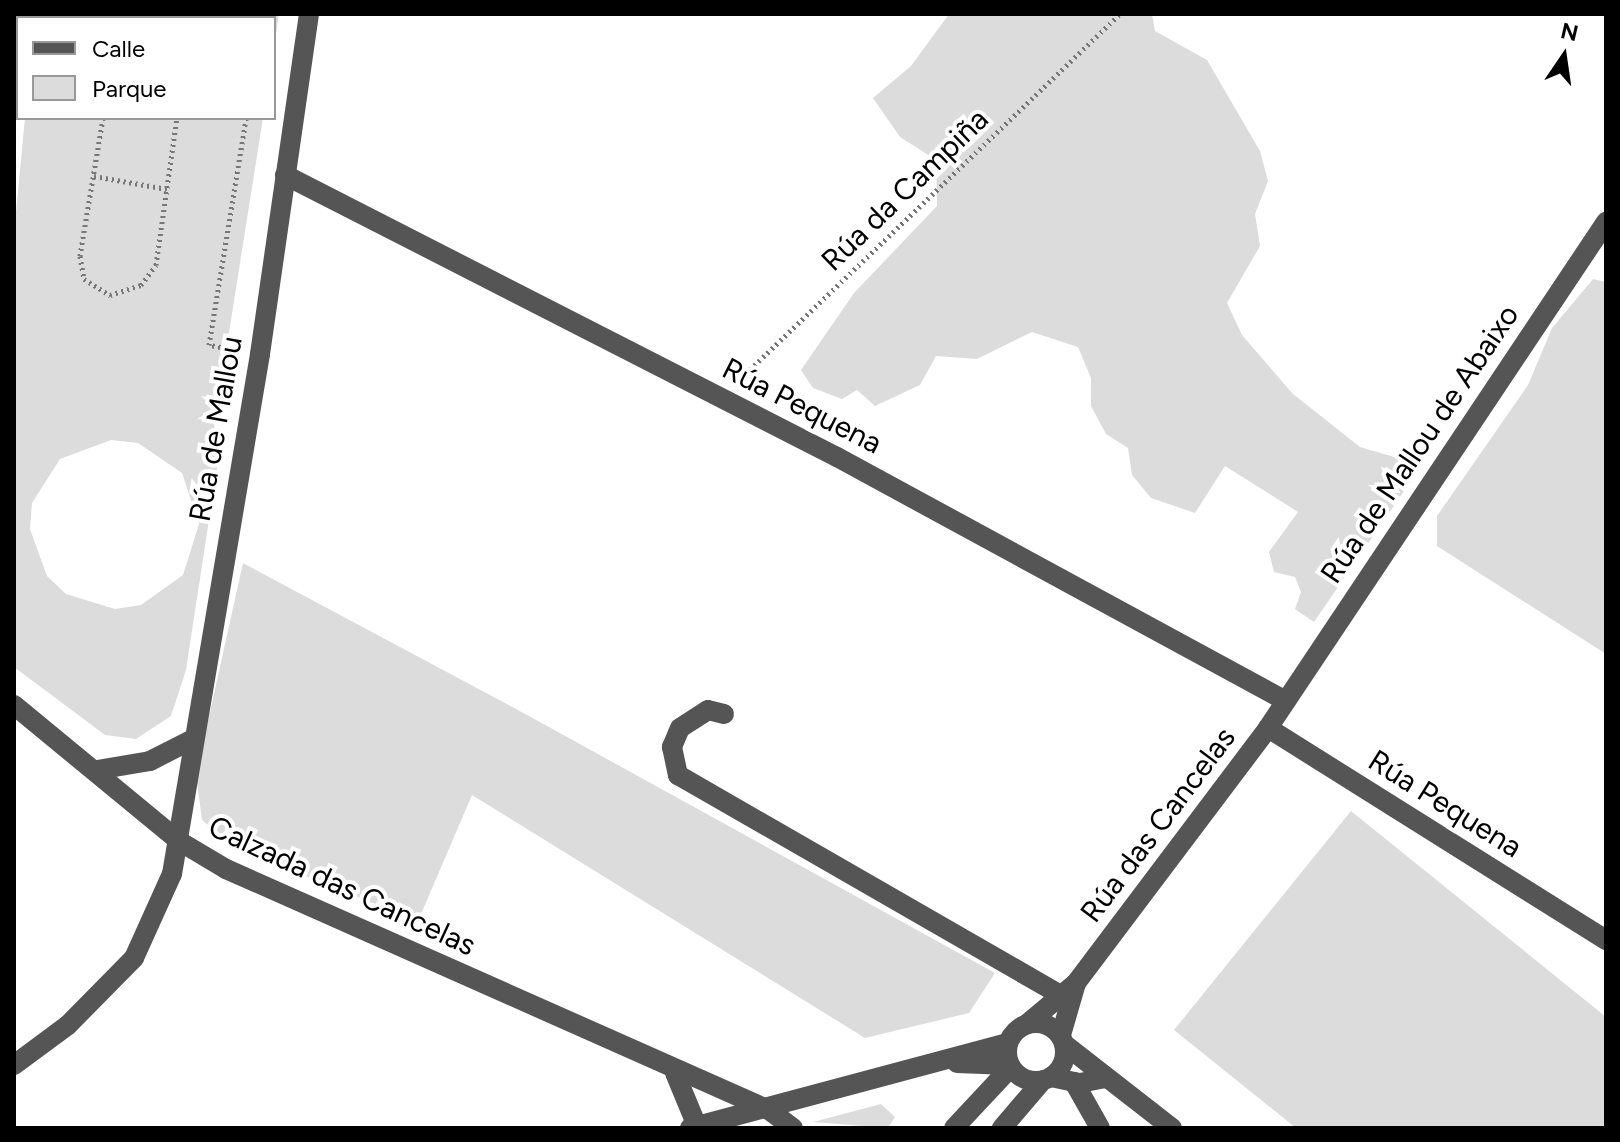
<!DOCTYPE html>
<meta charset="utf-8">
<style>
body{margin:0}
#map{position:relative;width:1620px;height:1142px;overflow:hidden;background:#fff;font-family:Figtree,sans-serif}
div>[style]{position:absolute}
.green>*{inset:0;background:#dcdcdc}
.path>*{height:5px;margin-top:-2.5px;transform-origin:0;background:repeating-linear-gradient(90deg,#777 0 2px,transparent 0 6px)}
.minor>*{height:20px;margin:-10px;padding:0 10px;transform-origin:10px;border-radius:10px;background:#555}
.minor>.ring{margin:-10px;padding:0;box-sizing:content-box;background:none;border:20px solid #555;border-radius:50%}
span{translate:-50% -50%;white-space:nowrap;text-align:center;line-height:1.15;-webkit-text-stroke:8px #fff;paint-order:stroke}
.street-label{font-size:30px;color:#000}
.frame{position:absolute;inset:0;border:16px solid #000;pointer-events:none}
.legend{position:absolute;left:16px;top:16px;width:260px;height:104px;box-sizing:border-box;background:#fff;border:2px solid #999;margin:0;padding:10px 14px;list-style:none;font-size:24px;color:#000}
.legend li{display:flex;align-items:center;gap:16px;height:40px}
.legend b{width:40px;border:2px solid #999}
.north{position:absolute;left:1524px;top:16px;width:80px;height:80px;-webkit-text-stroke:6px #fff;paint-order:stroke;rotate:13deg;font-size:22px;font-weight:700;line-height:32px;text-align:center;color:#000}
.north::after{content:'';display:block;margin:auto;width:28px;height:36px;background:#000;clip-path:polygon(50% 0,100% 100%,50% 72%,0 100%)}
</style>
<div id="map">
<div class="green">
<i style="clip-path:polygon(32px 14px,279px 14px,274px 47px,274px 18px)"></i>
<i style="clip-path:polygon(949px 14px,1152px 14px,1155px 31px,1207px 60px,1260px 151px,1268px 181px,1255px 214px,1260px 246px,1227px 303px,1242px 335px,1293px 394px,1360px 447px,1401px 459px,1411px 481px,1314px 622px,1295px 609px,1301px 592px,1295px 577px,1274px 572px,1269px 552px,1298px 512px,1225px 466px,1195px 513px,1151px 498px,1132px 475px,1128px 448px,1106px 434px,1091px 406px,1091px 378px,1078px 347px,1032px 332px,977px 359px,936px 356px,920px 385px,875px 406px,857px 390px,842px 399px,813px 388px,801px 370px,854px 293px,937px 206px,936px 160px,900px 137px,873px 98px,911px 66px)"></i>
<i style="clip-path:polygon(evenodd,25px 118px,263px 118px,214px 427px,222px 435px,186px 670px,171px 716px,136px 739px,105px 735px,14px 667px,14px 233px,25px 118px,111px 440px,138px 443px,182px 473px,199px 524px,183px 575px,141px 605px,115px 609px,66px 594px,47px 576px,30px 529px,32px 503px,60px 459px,111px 440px)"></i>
<i style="clip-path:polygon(1593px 279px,1606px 282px,1606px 654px,1437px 546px,1437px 516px,1528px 385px,1552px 328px)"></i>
<i style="clip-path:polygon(243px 563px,529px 716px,995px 973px,969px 1013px,865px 1038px,472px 795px,418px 921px,237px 849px,202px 820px,196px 775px)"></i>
<i style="clip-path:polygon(1351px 811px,1606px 1017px,1606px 1128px,1296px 1128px,1174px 1030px)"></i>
<i style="clip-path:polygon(881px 1104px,895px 1117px,888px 1128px,813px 1122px)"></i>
</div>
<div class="path">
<i style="left:52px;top:18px;width:4px;rotate:-76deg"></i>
<i style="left:119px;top:18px;width:4px;rotate:-90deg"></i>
<i style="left:192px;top:18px;width:4px;rotate:-90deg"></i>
<i style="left:262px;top:18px;width:4px;rotate:-76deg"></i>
<i style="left:14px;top:100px;width:4px"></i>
<i style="left:103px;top:118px;width:140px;rotate:99.5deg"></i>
<i style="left:80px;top:256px;width:23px;rotate:80deg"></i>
<i style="left:84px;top:279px;width:31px;rotate:32deg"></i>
<i style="left:110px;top:295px;width:33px;rotate:-18deg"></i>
<i style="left:141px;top:285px;width:25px;rotate:-53deg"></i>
<i style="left:156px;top:265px;width:148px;rotate:-81.9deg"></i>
<i style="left:94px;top:176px;width:74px;rotate:10.1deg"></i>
<i style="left:238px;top:350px;width:29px;rotate:-170deg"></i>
<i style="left:209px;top:345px;width:230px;rotate:-80.7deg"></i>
<i style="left:737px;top:382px;width:531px;rotate:-43.86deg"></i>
</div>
<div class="minor">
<i style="left:285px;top:175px;width:620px;rotate:27.06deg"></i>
<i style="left:837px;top:457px;width:511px;rotate:28.52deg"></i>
<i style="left:14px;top:705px;width:214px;rotate:39.5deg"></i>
<i style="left:179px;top:841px;width:55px;rotate:30.8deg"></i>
<i style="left:226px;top:869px;width:594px;rotate:23.93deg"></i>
<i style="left:769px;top:1110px;width:30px;rotate:37deg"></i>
<i style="left:724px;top:714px;width:16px;rotate:-166deg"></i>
<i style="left:708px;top:710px;width:33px;rotate:147deg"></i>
<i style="left:680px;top:728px;width:21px;rotate:113deg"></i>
<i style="left:672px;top:747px;width:29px;rotate:78deg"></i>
<i style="left:678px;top:775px;width:441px;rotate:29.9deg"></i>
<i style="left:1268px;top:728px;width:399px;rotate:32.1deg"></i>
<i style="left:97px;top:770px;width:54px;rotate:-9.6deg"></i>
<i style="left:150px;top:761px;width:46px;rotate:-27.1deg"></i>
<i class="ring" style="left:1007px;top:1023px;width:38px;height:38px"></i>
<i style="left:1027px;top:1024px;width:64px;rotate:-39.9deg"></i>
<i style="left:1076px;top:983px;width:319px;rotate:-53deg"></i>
<i style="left:1268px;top:728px;width:609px;rotate:-56.26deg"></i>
<i style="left:1061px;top:1035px;width:54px;rotate:-73.9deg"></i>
<i style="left:1064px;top:1044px;width:137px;rotate:37.9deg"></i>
<i style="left:957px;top:1063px;width:52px;rotate:2.2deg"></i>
<i style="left:14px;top:1065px;width:67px;rotate:-36.5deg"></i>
<i style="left:68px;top:1025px;width:94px;rotate:-45.4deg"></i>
<i style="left:134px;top:958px;width:92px;rotate:-65.7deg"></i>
<i style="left:172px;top:874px;width:527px;rotate:-80.39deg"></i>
<i style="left:260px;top:354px;width:344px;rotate:-81.8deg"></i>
<i style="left:675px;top:1073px;width:57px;rotate:67.5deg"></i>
<i style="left:1051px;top:1077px;width:30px;rotate:12deg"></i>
<i style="left:1080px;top:1083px;width:26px;rotate:-11deg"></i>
<i style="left:1074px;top:1082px;width:53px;rotate:60.5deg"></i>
<i style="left:690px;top:1128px;width:329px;rotate:-15deg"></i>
<i style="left:954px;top:1128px;width:83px;rotate:-46.9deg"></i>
<i style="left:1002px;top:1128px;width:63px;rotate:-49.5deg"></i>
</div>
<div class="street-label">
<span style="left:905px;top:190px;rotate:-44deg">Rúa da Campiña</span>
<span style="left:802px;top:406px;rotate:27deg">Rúa Pequena</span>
<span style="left:216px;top:429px;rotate:-80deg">Rúa de Mallou</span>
<span style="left:1420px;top:444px;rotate:-56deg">Rúa de Mallou de Abaixo</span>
<span style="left:1445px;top:804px;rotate:32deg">Rúa Pequena</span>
<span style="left:1158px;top:825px;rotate:-53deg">Rúa das Cancelas</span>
<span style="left:342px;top:886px;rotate:25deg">Calzada das Cancelas</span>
</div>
<div class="frame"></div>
<ul class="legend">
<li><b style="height:10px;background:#555"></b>Calle</li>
<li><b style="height:22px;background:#dcdcdc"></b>Parque</li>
</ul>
<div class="north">N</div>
</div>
